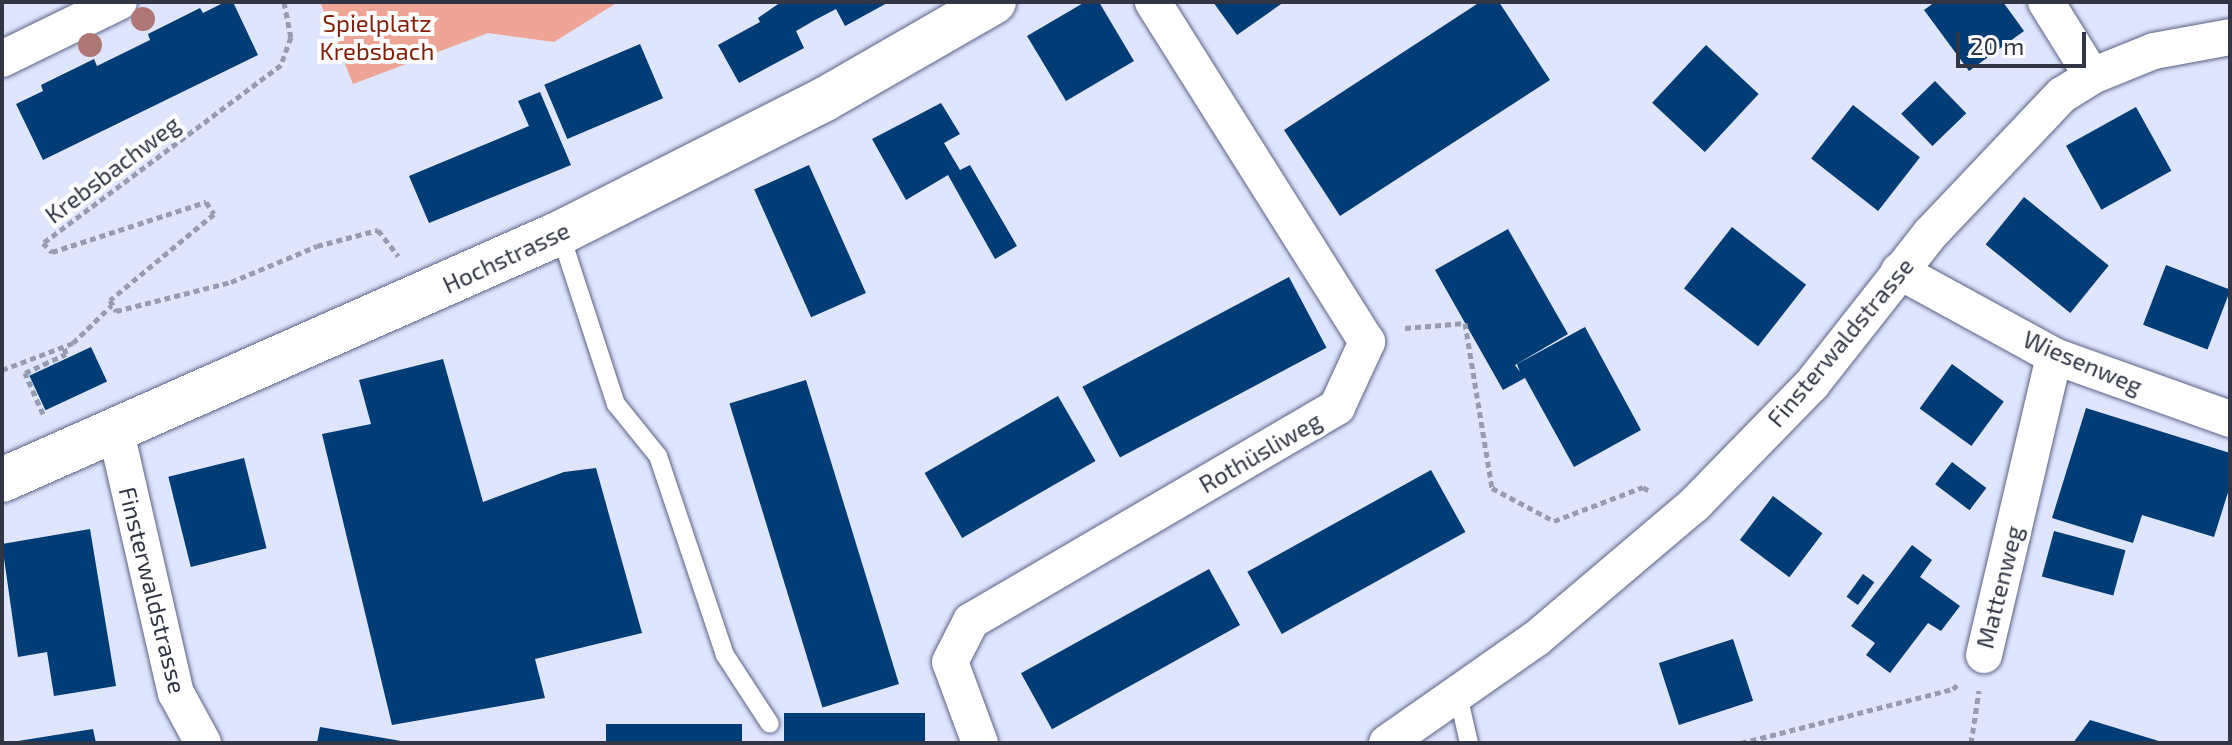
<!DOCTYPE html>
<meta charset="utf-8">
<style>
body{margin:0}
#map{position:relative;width:2232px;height:745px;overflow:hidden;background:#dfe5fd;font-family:"Exo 2",sans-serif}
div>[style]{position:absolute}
.green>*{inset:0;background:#eea595}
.building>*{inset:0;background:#003c75;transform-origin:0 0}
.path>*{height:5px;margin-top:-2.5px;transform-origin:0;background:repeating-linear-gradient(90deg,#979cb0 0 6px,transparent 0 10px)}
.roads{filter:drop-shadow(0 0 2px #5a6384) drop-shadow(0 0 2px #5a6384)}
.service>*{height:18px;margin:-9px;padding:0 9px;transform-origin:9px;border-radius:9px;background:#fff}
.minor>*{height:36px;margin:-18px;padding:0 18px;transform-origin:18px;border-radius:18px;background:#fff}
.tertiary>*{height:44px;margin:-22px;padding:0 22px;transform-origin:22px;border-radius:22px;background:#fff}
.trees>*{width:24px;height:24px;margin:-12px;border-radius:50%;background:#ae7675}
span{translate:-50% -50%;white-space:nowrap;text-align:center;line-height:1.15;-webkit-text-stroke:8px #fff;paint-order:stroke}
.park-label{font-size:24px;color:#851c05}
.street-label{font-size:24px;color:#313544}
.frame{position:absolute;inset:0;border:4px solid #313544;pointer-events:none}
.scale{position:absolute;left:1956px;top:32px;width:130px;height:36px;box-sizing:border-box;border:4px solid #313544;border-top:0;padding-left:10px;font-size:24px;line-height:28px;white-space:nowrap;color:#313544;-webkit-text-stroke:6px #fff;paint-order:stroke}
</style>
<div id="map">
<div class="green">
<i style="clip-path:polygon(320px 2px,618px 2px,554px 42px,488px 33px,353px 84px)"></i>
</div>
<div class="building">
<i style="clip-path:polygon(225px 2px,233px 2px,258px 55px,43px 160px,16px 104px,43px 91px,41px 85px,94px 59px,97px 66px,150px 40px,148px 34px,200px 8px,203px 13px)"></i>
<i style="clip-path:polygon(781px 2px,889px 2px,845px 26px,836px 9px,815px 20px,796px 31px,804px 48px,739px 83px,718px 45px,760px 22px,758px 18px)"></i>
<i style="clip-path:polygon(1085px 2px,1099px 2px,1134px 61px,1066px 101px,1027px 36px)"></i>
<i style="clip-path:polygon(1213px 2px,1284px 2px,1237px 35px)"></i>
<i style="clip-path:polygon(1480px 2px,1499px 2px,1550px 80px,1340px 216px,1284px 130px)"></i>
<i style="clip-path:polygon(1935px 2px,2003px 2px,2024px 31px,1969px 71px,1924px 10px)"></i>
<i style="left:640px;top:44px;width:59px;height:104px;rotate:67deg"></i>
<i style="left:1706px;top:45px;width:72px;height:79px;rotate:43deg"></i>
<i style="left:1935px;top:81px;width:45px;height:47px;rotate:46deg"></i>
<i style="clip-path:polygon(540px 92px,571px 165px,429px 223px,409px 176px,529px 126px,518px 101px)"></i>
<i style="clip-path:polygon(941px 103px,960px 134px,944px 143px,960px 170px,970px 165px,1017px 246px,995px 259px,948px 175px,906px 200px,872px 139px)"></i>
<i style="left:1853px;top:105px;width:85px;height:68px;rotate:38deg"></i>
<i style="left:2136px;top:107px;width:73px;height:80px;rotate:61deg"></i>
<i style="left:809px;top:165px;width:140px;height:60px;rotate:66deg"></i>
<i style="left:2024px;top:197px;width:109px;height:61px;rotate:39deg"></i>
<i style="left:1732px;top:227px;width:94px;height:78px;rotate:38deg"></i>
<i style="clip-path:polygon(1508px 229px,1568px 334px,1515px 365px,1520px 372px,1517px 364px,1585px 327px,1641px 430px,1574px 467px,1525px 378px,1503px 390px,1435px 270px)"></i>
<i style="left:2166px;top:265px;width:69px;height:64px;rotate:21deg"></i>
<i style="left:1289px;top:277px;width:80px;height:234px;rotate:62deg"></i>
<i style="left:91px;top:347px;width:38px;height:68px;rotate:65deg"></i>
<i style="clip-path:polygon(443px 359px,483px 502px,564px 472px,596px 468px,642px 633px,535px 659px,545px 698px,392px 725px,322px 434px,371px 424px,359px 380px)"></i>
<i style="left:1952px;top:364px;width:64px;height:55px;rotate:36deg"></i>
<i style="left:806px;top:380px;width:318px;height:80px;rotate:73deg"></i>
<i style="left:1058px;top:396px;width:75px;height:154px;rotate:60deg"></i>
<i style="clip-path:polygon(2086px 408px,2230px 453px,2230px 486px,2214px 537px,2142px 515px,2133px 543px,2052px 518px)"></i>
<i style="left:244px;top:458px;width:93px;height:78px;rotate:76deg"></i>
<i style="left:1952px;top:462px;width:43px;height:28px;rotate:37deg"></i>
<i style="left:1431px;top:470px;width:71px;height:210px;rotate:61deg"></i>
<i style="left:1773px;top:496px;width:62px;height:55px;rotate:37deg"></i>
<i style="clip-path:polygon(90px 529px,116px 686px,54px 696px,47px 652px,18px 657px,2px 544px)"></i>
<i style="left:2054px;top:531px;width:74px;height:47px;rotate:15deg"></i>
<i style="clip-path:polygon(1912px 545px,1932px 560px,1920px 577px,1960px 606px,1941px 631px,1928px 623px,1890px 673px,1866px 655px,1875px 643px,1851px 626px)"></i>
<i style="left:1209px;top:569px;width:64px;height:215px;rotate:61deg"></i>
<i style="left:1863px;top:574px;width:14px;height:28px;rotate:36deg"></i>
<i style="left:1733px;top:639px;width:65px;height:78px;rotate:72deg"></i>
<i style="left:925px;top:713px;width:30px;height:141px;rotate:90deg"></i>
<i style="clip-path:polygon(2090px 720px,2162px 742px,2162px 743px,2073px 743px)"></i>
<i style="left:742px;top:724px;width:19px;height:136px;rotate:90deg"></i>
<i style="clip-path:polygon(320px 727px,401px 741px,401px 743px,317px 743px)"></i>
<i style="clip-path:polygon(93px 729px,96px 743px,18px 743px,18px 741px)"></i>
</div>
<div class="path">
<i style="left:284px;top:2px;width:36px;rotate:79deg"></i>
<i style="left:291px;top:37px;width:30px;rotate:110deg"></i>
<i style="left:281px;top:65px;width:297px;rotate:143.2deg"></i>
<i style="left:43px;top:243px;width:13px;rotate:45deg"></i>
<i style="left:52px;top:252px;width:162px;rotate:-18deg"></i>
<i style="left:206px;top:202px;width:14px;rotate:56deg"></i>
<i style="left:214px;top:214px;width:135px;rotate:140.4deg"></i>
<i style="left:110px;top:300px;width:13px;rotate:61deg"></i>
<i style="left:116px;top:311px;width:119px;rotate:-14.2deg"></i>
<i style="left:231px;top:282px;width:93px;rotate:-22.7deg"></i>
<i style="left:317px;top:246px;width:63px;rotate:-14.7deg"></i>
<i style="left:378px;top:230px;width:33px;rotate:52deg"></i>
<i style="left:1405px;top:328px;width:60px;rotate:-4.8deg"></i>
<i style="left:1465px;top:323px;width:167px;rotate:80.7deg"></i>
<i style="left:1492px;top:488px;width:70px;rotate:28deg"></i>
<i style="left:1554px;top:521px;width:95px;rotate:-20.9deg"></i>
<i style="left:1643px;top:487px;width:7px;rotate:34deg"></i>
<i style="left:2px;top:370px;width:76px;rotate:-20.8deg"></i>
<i style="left:73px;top:343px;width:54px;rotate:-44.3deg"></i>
<i style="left:43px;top:414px;width:45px;rotate:-113.7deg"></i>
<i style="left:25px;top:373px;width:45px;rotate:-24.9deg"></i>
<i style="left:66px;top:354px;width:7px;rotate:-106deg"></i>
<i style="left:1741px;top:743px;width:219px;rotate:-14.3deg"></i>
<i style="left:1953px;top:689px;width:8px;rotate:-45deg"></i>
<i style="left:1971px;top:743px;width:53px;rotate:-81.3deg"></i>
</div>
<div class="roads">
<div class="service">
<i style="left:560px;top:233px;width:180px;rotate:71.9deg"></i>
<i style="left:616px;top:404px;width:67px;rotate:51.1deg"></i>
<i style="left:658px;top:456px;width:210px;rotate:71.4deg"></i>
<i style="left:725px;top:655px;width:82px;rotate:56.9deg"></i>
<i style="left:1458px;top:695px;width:49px;rotate:77.1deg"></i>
</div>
<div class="minor">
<i style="left:2046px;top:2px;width:87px;rotate:58.1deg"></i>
<i style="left:2px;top:59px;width:130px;rotate:-26deg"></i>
<i style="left:1899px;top:271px;width:177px;rotate:28.7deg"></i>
<i style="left:2054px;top:356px;width:187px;rotate:19.7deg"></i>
<i style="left:116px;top:432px;width:268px;rotate:77.1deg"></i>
<i style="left:176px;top:693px;width:57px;rotate:61.6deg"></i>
<i style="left:1984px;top:655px;width:307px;rotate:-76.8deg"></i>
<i style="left:980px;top:743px;width:86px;rotate:-110.3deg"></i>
<i style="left:950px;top:662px;width:46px;rotate:-62.9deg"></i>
<i style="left:971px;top:621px;width:424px;rotate:-30.3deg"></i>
<i style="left:1337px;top:407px;width:72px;rotate:-65.2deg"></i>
<i style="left:1367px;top:342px;width:402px;rotate:-122.2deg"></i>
<i style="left:1387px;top:743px;width:183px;rotate:-35deg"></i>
<i style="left:1537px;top:638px;width:206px;rotate:-40.3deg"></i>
<i style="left:1694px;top:505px;width:169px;rotate:-45.7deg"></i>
<i style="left:1812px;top:384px;width:191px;rotate:-51.8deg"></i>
<i style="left:1930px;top:234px;width:192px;rotate:-46.5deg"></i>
<i style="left:2062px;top:95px;width:36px;rotate:-32deg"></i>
<i style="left:2092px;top:76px;width:67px;rotate:-22deg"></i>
<i style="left:2154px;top:51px;width:77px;rotate:-10.4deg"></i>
</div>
<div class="tertiary">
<i style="left:2px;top:480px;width:610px;rotate:-23.88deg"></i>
<i style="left:560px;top:233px;width:297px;rotate:-26.8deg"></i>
<i style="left:825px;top:99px;width:195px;rotate:-29.9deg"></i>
</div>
</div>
<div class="trees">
<i style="left:143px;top:19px"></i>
<i style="left:90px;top:45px"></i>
</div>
<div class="park-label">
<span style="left:377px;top:37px">Spielplatz<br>Krebsbach</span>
</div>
<div class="street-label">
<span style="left:112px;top:169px;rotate:-37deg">Krebsbachweg</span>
<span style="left:506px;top:257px;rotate:-25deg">Hochstrasse</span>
<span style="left:1840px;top:342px;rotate:-50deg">Finsterwaldstrasse</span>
<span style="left:2083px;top:362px;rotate:23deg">Wiesenweg</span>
<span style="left:1260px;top:452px;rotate:-30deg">Rothüsliweg</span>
<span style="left:1999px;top:587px;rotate:-76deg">Mattenweg</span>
<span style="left:153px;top:590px;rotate:76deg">Finsterwaldstrasse</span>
</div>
<div class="frame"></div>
<div class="scale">20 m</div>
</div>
